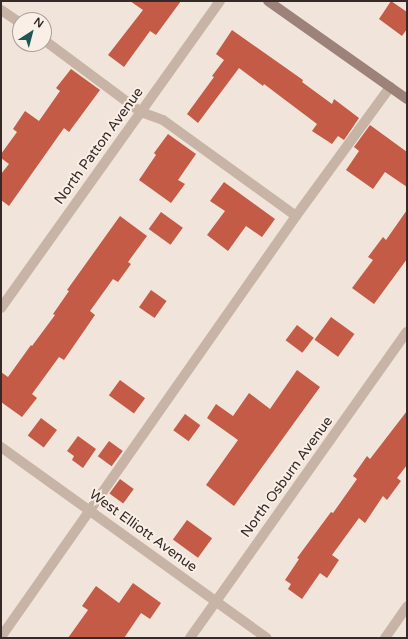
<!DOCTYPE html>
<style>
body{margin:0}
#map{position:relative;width:408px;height:639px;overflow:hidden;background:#f1e4da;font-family:"Varela Round",sans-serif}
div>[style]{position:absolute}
.building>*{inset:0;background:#c35b46;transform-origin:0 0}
.service>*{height:10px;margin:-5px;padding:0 5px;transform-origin:5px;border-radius:5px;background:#c8b4a6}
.minor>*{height:10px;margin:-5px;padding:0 5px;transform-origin:5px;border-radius:5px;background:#c8b4a6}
.secondary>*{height:10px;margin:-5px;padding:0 5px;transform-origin:5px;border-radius:5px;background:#9c8278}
span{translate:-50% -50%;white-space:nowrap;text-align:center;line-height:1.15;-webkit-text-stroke:4px #f9efe6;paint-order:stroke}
.street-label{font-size:14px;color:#352a27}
.frame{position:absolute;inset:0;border:2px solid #352a27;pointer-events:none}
.north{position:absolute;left:12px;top:12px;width:40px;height:40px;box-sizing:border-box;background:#f9efe6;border:1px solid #aba09a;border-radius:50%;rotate:36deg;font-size:11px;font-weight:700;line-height:16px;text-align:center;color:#352a27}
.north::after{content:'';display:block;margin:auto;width:14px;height:18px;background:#1e5555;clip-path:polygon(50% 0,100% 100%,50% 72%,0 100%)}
</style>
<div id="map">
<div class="building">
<i style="clip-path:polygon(130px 1px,181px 1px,156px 35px,150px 31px,124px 67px,108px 55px,143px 10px)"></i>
<i style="clip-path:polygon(391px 1px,407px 12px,407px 29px,402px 36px,379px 19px)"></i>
<i style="clip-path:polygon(232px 30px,303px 80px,302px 82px,332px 104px,334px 99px,359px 118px,344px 140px,338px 136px,332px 144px,312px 131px,317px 124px,264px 84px,263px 86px,239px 68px,198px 123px,187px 114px,214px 77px,212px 76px,224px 60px,216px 54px)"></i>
<i style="clip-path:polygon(71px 69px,100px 90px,69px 132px,64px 128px,9px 206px,1px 200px,1px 174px,9px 164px,1px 158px,1px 154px,17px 132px,13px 129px,25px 111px,39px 121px,60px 91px,56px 88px)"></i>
<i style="clip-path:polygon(370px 125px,407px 152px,407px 187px,385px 172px,373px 189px,346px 170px,359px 151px,354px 147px)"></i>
<i style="clip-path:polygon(168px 134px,196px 154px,178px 180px,185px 184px,171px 203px,139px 180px,156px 155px,154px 153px)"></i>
<i style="clip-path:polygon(224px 182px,275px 219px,262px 237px,246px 226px,228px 251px,207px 235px,225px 211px,210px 201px)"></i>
<i style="clip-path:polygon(407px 210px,407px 259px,374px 304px,352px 288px,373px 260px,368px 257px,383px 237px,386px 240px)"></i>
<i style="left:161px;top:212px;width:27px;height:21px;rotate:36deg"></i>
<i style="clip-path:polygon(120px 216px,147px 236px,128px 262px,131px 264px,118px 282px,113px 279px,90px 311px,95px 315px,64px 360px,59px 357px,32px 394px,37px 398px,22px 417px,1px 402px,1px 372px,8px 377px,31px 345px,32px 346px,55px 315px,53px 314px,69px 291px,67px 290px)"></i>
<i style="left:151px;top:290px;width:19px;height:21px;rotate:35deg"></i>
<i style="left:331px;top:317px;width:29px;height:28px;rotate:36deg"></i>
<i style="left:297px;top:325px;width:21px;height:19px;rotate:37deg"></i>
<i style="clip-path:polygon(297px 370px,320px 387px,234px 506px,206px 485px,238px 440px,207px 418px,216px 404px,233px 416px,249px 393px,270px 409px)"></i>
<i style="left:120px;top:380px;width:31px;height:19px;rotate:36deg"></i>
<i style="clip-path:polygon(407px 411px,407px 465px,397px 478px,401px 481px,387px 500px,383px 496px,365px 523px,359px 518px,332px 555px,339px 560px,327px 578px,320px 573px,302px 599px,288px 589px,291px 584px,285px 580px,299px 559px,297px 558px,331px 512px,333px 513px,357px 479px,353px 476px,367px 456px,370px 459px)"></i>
<i style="left:185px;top:414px;width:19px;height:20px;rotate:36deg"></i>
<i style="left:41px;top:418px;width:20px;height:22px;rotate:37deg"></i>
<i style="clip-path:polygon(78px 436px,96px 449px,83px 468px,72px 460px,74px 456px,67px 451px)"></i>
<i style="left:109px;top:441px;width:17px;height:19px;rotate:36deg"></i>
<i style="left:120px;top:479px;width:17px;height:18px;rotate:36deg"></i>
<i style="left:187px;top:520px;width:31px;height:24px;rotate:36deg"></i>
<i style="clip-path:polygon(133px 583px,161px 603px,150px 619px,141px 613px,124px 638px,68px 638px,88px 610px,82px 606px,96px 586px,119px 603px)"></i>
</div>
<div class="service">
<i style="left:1px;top:10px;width:23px;rotate:34deg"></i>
<i style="left:44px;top:40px;width:121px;rotate:36.6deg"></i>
<i style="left:141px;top:112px;width:23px;rotate:20deg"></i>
<i style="left:163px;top:120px;width:164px;rotate:35.8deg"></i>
<i style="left:296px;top:216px;width:160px;rotate:-53.9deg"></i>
<i style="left:1px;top:637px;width:514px;rotate:-54.98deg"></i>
<i style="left:385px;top:638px;width:39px;rotate:-55deg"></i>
</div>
<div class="minor">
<i style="left:1px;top:308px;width:377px;rotate:-54.5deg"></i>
<i style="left:1px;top:447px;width:327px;rotate:35.7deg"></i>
<i style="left:190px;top:638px;width:375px;rotate:-54.7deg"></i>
</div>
<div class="secondary">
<i style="left:268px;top:1px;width:170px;rotate:35.2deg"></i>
</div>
<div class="street-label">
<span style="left:99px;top:146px;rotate:-54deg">North Patton Avenue</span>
<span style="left:287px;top:477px;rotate:-54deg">North Osburn Avenue</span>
<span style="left:143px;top:531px;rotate:36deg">West Elliott Avenue</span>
</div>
<div class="frame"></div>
<div class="north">N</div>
</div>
